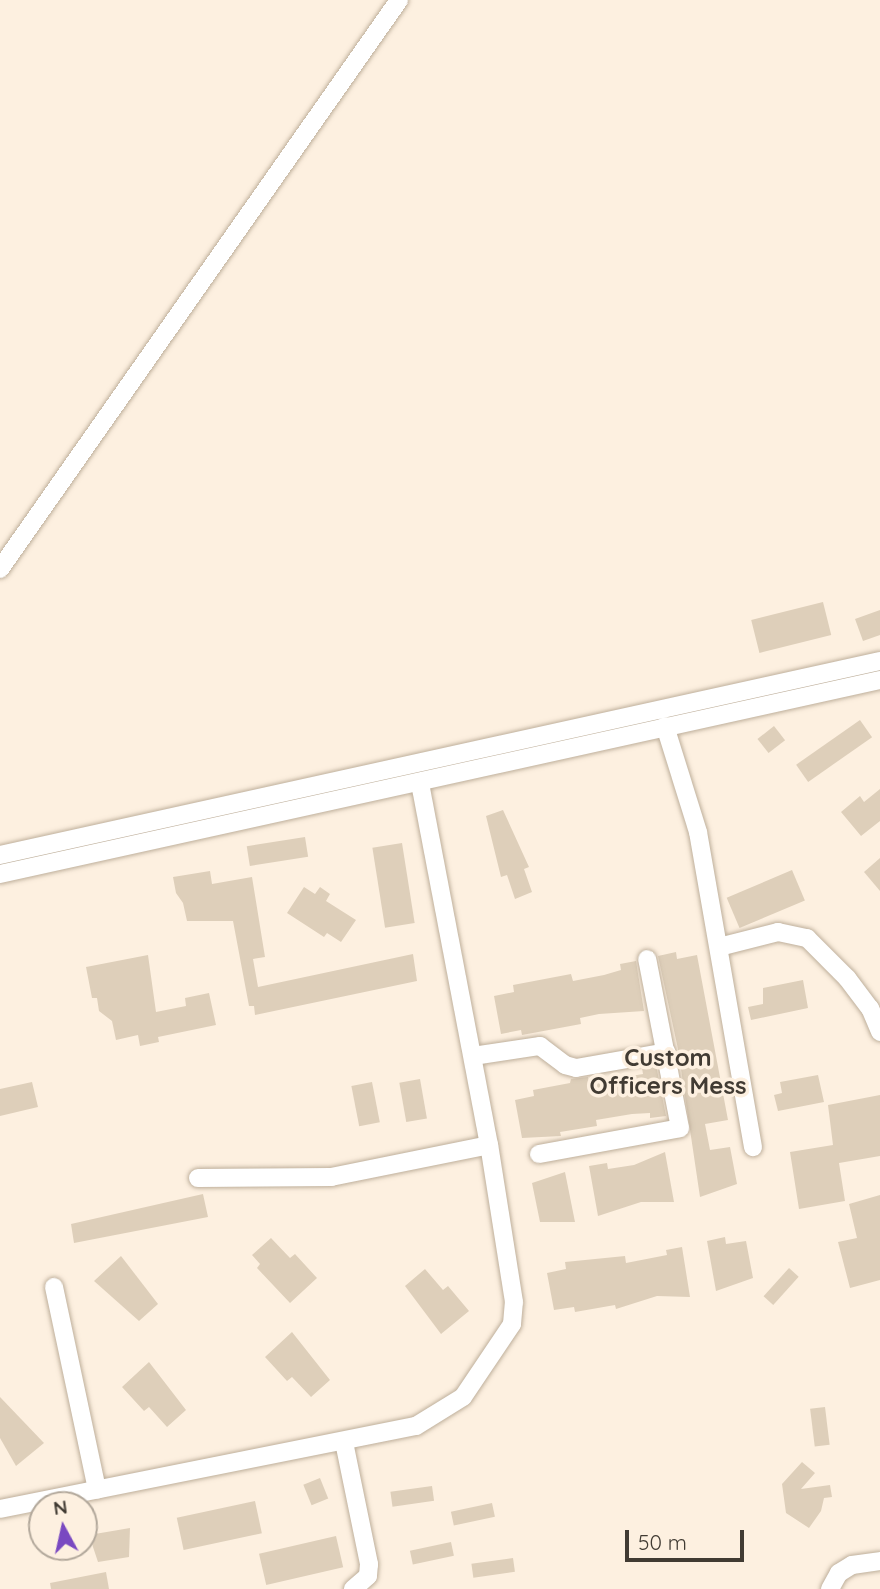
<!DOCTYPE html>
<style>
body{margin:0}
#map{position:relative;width:880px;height:1589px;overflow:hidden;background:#fdf0e0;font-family:Quicksand,sans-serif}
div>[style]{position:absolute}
.building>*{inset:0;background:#decfba;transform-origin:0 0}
.roads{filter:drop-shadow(0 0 2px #beaf9b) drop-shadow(0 0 2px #beaf9b)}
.minor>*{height:18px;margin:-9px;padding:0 9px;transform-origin:9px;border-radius:9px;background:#fff}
span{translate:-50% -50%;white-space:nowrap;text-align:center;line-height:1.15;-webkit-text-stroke:7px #fdf0e0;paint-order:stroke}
.neighbourhood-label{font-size:24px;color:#413b33;font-weight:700}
.north{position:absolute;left:28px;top:1491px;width:70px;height:70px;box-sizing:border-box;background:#fdf0e0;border:2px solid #b2a89b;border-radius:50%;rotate:352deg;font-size:19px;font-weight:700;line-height:28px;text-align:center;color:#413b33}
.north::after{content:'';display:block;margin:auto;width:24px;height:32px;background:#7949c1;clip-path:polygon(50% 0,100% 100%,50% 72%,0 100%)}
.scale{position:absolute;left:625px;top:1530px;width:119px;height:32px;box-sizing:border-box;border:4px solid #413b33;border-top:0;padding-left:9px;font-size:21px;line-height:24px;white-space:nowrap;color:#413b33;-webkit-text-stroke:5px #fdf0e0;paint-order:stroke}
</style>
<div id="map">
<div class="building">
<i style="left:823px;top:602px;width:34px;height:74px;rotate:76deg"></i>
<i style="clip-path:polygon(880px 610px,880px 635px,863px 641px,855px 619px)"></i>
<i style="left:860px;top:720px;width:21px;height:78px;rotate:55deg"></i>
<i style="left:774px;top:726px;width:18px;height:21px;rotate:52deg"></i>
<i style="clip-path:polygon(880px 789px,880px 821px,861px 836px,841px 812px,860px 796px,864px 802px)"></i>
<i style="clip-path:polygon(503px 810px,529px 867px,524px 869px,532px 892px,515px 899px,507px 875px,501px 877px,486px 816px)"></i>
<i style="left:305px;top:837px;width:20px;height:59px;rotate:81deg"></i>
<i style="left:402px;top:843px;width:81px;height:30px;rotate:81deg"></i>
<i style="clip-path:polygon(880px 858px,880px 891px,864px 872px)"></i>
<i style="left:792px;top:870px;width:33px;height:71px;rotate:67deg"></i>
<i style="clip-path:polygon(210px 871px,212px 884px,252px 877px,265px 957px,253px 959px,258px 987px,413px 954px,417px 981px,255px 1015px,254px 1006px,249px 1006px,233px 921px,187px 921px,183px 903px,176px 893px,173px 877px)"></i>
<i style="clip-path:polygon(304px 887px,315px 894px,320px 887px,330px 894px,326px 901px,356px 920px,341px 942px,327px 933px,324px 937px,287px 913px)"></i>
<i style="clip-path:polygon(676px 952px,677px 959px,697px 955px,728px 1120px,705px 1124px,710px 1150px,730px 1147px,737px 1184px,700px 1197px,678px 1049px,658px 956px)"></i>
<i style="clip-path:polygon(148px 955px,156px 1012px,186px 1006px,185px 998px,209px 993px,216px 1025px,158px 1037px,159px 1042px,140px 1046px,138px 1035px,116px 1040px,112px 1021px,99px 1011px,97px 998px,92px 998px,86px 967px)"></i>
<i style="clip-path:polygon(636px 961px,644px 1011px,599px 1014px,580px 1018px,581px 1024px,522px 1035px,521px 1030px,501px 1034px,494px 996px,514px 992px,513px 985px,571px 974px,573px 981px,604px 975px,621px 970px,620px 964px)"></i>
<i style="clip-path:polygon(803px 980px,808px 1008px,751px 1020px,748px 1007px,763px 1004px,763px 988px)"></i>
<i style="clip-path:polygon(656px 1065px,666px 1116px,650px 1118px,650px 1113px,632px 1114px,596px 1120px,597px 1126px,560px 1132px,561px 1136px,522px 1138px,515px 1100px,534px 1096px,533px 1090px,570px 1083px,571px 1079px,588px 1077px,589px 1083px,643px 1074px,642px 1068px)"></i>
<i style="clip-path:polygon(818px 1075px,824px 1102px,778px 1111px,774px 1095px,782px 1093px,780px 1082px)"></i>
<i style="left:420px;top:1079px;width:40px;height:21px;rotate:80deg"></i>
<i style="clip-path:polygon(32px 1082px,38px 1107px,0 1116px,0 1089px)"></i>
<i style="left:372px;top:1082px;width:41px;height:21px;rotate:79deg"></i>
<i style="clip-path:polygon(880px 1095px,880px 1156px,839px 1163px,845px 1201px,799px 1209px,790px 1152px,833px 1145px,828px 1105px)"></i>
<i style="clip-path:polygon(665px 1152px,674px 1202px,641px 1202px,598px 1216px,589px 1166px,607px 1163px,608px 1169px,634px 1165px)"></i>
<i style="clip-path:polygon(565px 1172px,575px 1222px,540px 1222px,532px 1183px)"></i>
<i style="clip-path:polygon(203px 1194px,208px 1217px,74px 1243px,71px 1224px)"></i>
<i style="clip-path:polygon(880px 1195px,880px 1280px,850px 1288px,838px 1242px,857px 1238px,849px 1204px)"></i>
<i style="clip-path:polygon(725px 1237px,726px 1244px,746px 1241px,753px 1278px,716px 1291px,707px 1241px)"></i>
<i style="clip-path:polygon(271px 1238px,290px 1258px,295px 1254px,317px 1278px,290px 1303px,257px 1268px,260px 1264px,252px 1255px)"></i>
<i style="clip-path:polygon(682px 1247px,690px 1297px,657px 1296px,616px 1309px,615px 1305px,575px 1312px,574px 1307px,554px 1310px,547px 1273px,566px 1269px,565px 1262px,625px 1256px,626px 1263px,667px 1255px,666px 1250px)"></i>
<i style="clip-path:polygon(121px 1256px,158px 1304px,139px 1321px,94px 1281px)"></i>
<i style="left:789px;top:1268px;width:13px;height:38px;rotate:42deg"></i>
<i style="clip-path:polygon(425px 1269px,443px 1290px,448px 1286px,469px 1311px,441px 1334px,405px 1286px)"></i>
<i style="clip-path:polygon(292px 1332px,330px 1380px,311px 1397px,292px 1377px,287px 1381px,265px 1357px)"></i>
<i style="clip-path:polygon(149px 1362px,186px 1410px,167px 1427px,149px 1407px,144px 1411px,122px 1387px)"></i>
<i style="clip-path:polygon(0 1397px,44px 1443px,16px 1466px,0 1438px)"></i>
<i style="left:825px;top:1407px;width:38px;height:15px;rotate:83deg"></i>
<i style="clip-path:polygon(802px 1462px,815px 1473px,801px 1489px,830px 1485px,832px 1497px,824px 1498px,821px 1511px,809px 1528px,786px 1513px,782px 1484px)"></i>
<i style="left:320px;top:1478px;width:22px;height:18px;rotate:68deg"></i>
<i style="left:432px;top:1486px;width:15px;height:42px;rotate:82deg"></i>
<i style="left:255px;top:1501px;width:33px;height:80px;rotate:78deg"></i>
<i style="left:492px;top:1503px;width:14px;height:42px;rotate:78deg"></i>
<i style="clip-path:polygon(130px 1528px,129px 1557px,98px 1562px,89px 1535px)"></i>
<i style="left:336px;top:1536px;width:32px;height:79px;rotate:77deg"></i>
<i style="left:451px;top:1542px;width:14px;height:42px;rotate:78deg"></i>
<i style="left:513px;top:1558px;width:14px;height:42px;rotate:82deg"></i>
<i style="clip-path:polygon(106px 1572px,109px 1589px,51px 1589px,50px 1583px)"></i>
</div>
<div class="roads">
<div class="minor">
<i style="left:0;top:569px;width:695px;rotate:-54.96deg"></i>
<i style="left:665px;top:726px;width:111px;rotate:72.7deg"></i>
<i style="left:698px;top:832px;width:320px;rotate:80.1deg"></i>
<i style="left:0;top:855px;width:901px;rotate:-12.43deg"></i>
<i style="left:0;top:874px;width:901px;rotate:-12.43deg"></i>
<i style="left:719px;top:947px;width:61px;rotate:-14.3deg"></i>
<i style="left:778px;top:932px;width:30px;rotate:12deg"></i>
<i style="left:807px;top:938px;width:57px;rotate:45deg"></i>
<i style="left:847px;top:978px;width:38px;rotate:53deg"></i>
<i style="left:870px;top:1008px;width:26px;rotate:67deg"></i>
<i style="left:473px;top:1056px;width:68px;rotate:-8.5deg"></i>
<i style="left:540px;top:1046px;width:31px;rotate:37deg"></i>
<i style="left:565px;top:1065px;width:11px;rotate:15deg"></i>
<i style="left:576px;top:1068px;width:92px;rotate:-10deg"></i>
<i style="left:539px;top:1154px;width:143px;rotate:-10.4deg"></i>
<i style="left:680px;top:1128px;width:172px;rotate:-101deg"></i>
<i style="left:198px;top:1178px;width:133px;rotate:-0.4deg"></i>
<i style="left:331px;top:1177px;width:161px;rotate:-11.4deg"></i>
<i style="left:54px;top:1287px;width:207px;rotate:78deg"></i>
<i style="left:344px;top:1442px;width:125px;rotate:78.4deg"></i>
<i style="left:369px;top:1564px;width:12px;rotate:95deg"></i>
<i style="left:368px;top:1576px;width:20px;rotate:139deg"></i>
<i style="left:0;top:1509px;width:424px;rotate:-11.3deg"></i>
<i style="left:416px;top:1426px;width:55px;rotate:-31.7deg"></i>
<i style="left:463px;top:1397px;width:88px;rotate:-56.1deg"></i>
<i style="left:512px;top:1324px;width:22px;rotate:-85deg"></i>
<i style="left:514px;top:1302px;width:159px;rotate:-99deg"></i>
<i style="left:489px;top:1145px;width:368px;rotate:-100.8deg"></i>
<i style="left:830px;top:1589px;width:18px;rotate:-61deg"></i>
<i style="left:839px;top:1573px;width:15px;rotate:-32deg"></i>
<i style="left:852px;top:1565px;width:28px;rotate:-8deg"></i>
</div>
</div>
<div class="neighbourhood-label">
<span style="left:668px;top:1072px">Custom<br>Officers Mess</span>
</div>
<div class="north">N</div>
<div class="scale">50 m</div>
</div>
